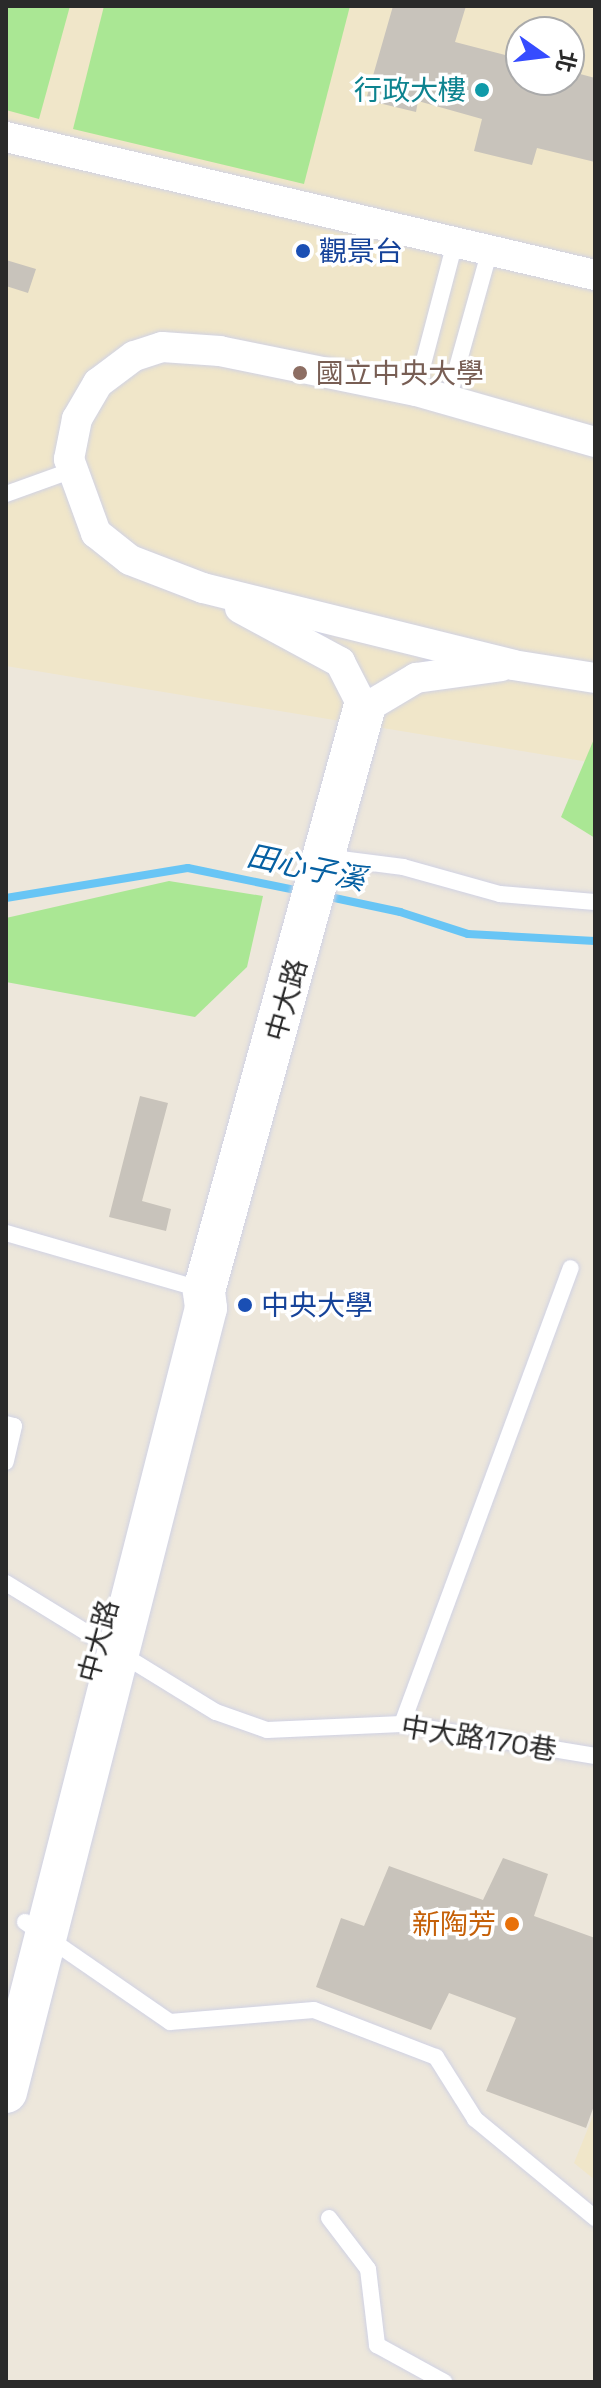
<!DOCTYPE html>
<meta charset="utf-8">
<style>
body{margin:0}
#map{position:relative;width:601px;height:2388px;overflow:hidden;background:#ede7db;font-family:"Space Grotesk","Noto Sans TC",sans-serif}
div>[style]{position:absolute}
.education>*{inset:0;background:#f0e6c9}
.green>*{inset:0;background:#aae794}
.stream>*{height:8px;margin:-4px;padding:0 4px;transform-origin:4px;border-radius:4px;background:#68c5f5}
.building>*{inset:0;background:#c8c3bb}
.roads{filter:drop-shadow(0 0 2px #d0d2e4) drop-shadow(0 0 2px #d0d2e4)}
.lane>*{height:16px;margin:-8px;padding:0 8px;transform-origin:8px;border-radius:8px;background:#fff}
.street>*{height:30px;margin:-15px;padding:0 15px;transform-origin:15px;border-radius:15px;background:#fff}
.secondary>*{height:42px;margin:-21px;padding:0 21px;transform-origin:21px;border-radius:21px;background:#fff}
.dots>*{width:22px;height:22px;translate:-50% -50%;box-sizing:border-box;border:4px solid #fff;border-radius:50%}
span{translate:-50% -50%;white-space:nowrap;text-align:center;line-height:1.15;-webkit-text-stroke:7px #fff;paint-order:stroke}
.culture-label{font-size:28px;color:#0d838f}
.right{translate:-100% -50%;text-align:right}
.transit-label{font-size:28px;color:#164399}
.left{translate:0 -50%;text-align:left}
.education-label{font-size:28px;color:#785e54}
.street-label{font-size:28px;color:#2a2a2a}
.food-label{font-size:28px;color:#c56008}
.water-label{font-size:30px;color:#0660a2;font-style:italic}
.frame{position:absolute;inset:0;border:8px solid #2a2a2a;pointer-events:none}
.north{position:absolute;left:505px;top:16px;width:80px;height:80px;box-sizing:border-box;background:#fff;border:2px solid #aaa;border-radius:50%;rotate:104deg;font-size:22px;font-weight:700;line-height:32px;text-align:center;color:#2a2a2a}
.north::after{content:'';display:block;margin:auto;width:28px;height:36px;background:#364cff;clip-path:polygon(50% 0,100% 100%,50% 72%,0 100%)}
</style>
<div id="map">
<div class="education">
<i style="clip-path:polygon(evenodd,6px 6px,595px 6px,595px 763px,6px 666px,6px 6px,521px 32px,569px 32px,569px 80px,521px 80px,521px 32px)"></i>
<i style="clip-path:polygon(595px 2111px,595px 2180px,574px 2163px)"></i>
</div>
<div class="green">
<i style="clip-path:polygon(6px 6px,70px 6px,39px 119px,6px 110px)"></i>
<i style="clip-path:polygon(104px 6px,350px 6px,304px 184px,73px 129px)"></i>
<i style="clip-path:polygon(594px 739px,595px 739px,595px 838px,561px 817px)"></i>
<i style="clip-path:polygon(169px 881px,263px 896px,247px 967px,195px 1017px,6px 982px,6px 918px)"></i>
</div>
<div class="stream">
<i style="left:325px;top:896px;width:77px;rotate:12deg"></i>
<i style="left:400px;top:912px;width:71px;rotate:17.9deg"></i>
<i style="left:468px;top:934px;width:127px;rotate:3.2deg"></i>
<i style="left:6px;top:898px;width:184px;rotate:-9.4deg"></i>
<i style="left:188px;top:868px;width:114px;rotate:11.6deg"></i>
</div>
<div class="building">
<i style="clip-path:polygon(393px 6px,466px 6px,455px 42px,521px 59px,521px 80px,569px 80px,569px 71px,595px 78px,595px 162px,537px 148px,532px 165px,474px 151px,482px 119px,418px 101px,416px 112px,366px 100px)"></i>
<i style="clip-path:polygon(6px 260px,36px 269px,28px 293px,6px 286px)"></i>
<i style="clip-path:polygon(140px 1096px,168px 1103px,142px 1201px,171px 1209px,166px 1231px,109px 1217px)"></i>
<i style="clip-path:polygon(503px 1858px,548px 1874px,534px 1916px,595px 1938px,595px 2103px,586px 2128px,486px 2091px,516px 2018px,449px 1993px,431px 2030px,316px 1987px,341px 1918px,364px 1926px,389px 1866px,483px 1900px)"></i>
</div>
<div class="roads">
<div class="lane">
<i style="left:416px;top:391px;width:154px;rotate:-75.3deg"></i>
<i style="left:448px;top:400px;width:156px;rotate:-74.4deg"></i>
<i style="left:6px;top:494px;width:68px;rotate:-19.8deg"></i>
<i style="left:325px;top:857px;width:79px;rotate:7.3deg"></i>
<i style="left:403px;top:867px;width:101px;rotate:15.6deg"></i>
<i style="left:500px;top:894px;width:95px;rotate:4.8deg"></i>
<i style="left:6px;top:1233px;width:205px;rotate:16.1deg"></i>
<i style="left:6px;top:1424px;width:8px;rotate:14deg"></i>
<i style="left:14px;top:1426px;width:37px;rotate:103deg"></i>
<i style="left:6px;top:1583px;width:246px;rotate:31.6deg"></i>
<i style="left:216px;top:1712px;width:54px;rotate:19.4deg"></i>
<i style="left:267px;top:1730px;width:135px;rotate:-2.5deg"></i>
<i style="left:402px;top:1724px;width:196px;rotate:9.4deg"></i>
<i style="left:402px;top:1724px;width:486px;rotate:-69.7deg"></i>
<i style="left:25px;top:1922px;width:176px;rotate:34.6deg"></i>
<i style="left:170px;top:2022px;width:144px;rotate:-4.8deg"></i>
<i style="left:314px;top:2010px;width:131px;rotate:21.1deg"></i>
<i style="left:436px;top:2057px;width:73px;rotate:57.8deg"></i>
<i style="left:475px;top:2119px;width:156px;rotate:39.5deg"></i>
<i style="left:329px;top:2218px;width:64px;rotate:52.6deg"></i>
<i style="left:368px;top:2269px;width:77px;rotate:83.2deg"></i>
<i style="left:377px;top:2345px;width:77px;rotate:28.9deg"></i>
</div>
<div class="street">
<i style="left:6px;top:137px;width:605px;rotate:13.19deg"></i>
<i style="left:595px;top:442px;width:186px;rotate:-164.1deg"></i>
<i style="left:416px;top:391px;width:200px;rotate:-168.5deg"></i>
<i style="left:220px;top:351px;width:58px;rotate:-176.1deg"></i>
<i style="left:162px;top:347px;width:29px;rotate:162deg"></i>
<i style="left:134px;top:356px;width:45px;rotate:143.1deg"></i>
<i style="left:98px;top:383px;width:42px;rotate:120.3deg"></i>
<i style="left:77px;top:419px;width:41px;rotate:101.3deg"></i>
<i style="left:69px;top:459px;width:79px;rotate:70deg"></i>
<i style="left:96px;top:533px;width:43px;rotate:38.5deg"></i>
<i style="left:130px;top:560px;width:78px;rotate:21deg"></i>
<i style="left:203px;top:588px;width:319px;rotate:13.9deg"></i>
<i style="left:513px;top:665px;width:83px;rotate:9deg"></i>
<i style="left:240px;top:608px;width:114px;rotate:28.4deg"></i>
<i style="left:340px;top:662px;width:53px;rotate:62.9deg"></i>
<i style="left:364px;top:709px;width:61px;rotate:-30.8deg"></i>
<i style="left:416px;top:678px;width:86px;rotate:-8deg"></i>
</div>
<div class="secondary">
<i style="left:6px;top:2092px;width:809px;rotate:-75.69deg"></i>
<i style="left:206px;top:1308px;width:17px;rotate:-97deg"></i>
<i style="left:204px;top:1291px;width:604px;rotate:-74.63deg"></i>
</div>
</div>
<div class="dots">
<i style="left:482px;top:90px;background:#0f9aa8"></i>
<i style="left:303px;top:251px;background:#1a4fb4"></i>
<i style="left:300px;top:373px;background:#8d6e63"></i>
<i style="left:245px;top:1305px;background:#1a4fb4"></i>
<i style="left:512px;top:1924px;background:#e8710a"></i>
</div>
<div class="culture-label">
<span class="right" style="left:466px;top:90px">行政大樓</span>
</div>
<div class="transit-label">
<span class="left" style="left:319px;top:251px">觀景台</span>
<span class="left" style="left:261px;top:1305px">中央大學</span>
</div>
<div class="education-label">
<span class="left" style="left:316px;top:373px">國立中央大學</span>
</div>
<div class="street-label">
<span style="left:286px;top:1000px;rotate:-74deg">中大路</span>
<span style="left:98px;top:1641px;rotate:-75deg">中大路</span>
<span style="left:479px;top:1738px;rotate:9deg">中大路170巷</span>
</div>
<div class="food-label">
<span class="right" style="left:496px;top:1924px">新陶芳</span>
</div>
<div class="water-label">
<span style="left:306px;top:868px;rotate:12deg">田心子溪</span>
</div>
<div class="frame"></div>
<div class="north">北</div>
</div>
